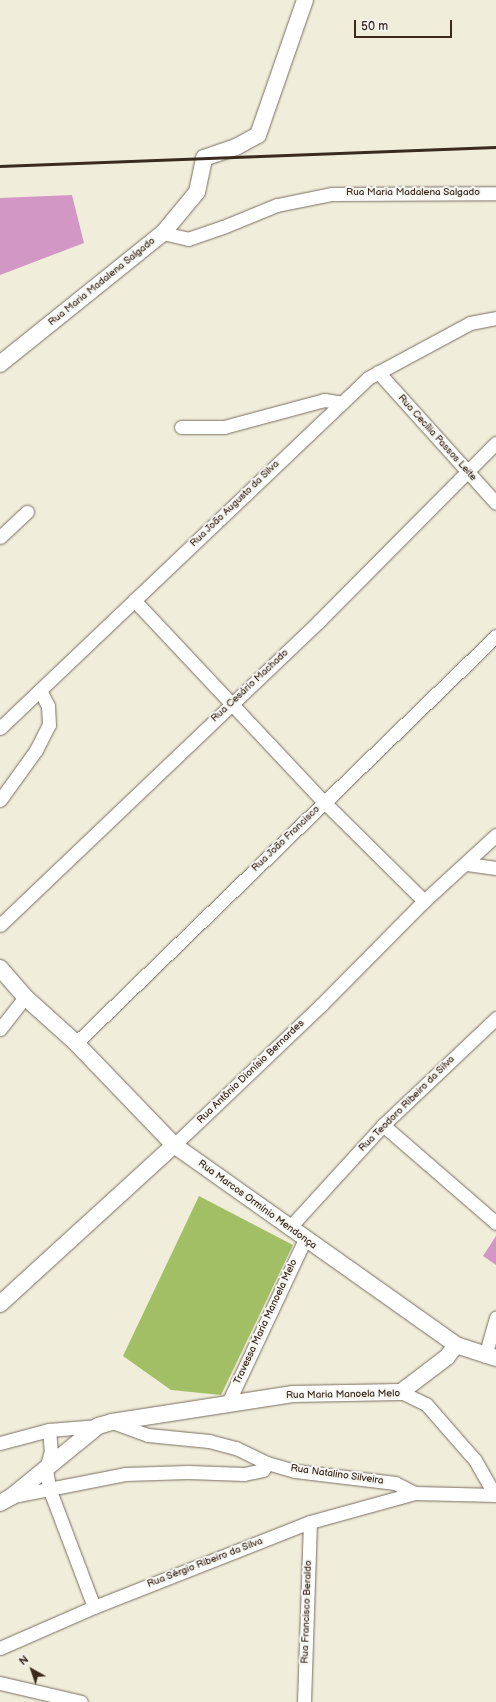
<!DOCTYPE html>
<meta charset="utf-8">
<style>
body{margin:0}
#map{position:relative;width:496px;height:1702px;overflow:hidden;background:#f0eddb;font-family:"Balsamiq Sans",sans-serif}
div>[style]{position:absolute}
.green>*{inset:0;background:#a3bf66}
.building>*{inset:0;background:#d297c4}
.roads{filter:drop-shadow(0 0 1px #7a6e60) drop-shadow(0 0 1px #7a6e60)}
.minor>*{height:13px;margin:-6.5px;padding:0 6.5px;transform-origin:6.5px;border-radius:6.5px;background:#fff}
.tertiary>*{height:16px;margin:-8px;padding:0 8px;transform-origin:8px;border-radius:8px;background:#fff}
.rail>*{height:3px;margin:-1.5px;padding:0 1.5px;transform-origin:1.5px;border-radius:1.5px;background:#3b2a1e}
span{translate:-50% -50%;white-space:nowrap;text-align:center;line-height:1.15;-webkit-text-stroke:4px #f6f6f2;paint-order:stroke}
.street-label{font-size:10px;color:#3b2a1e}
.north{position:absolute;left:12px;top:1650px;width:40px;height:40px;-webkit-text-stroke:3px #f6f6f2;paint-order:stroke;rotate:320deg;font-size:11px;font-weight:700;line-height:16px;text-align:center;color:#3b2a1e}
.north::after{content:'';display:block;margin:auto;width:14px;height:18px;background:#3b2a1e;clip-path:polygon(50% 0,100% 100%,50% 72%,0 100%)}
.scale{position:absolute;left:354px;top:20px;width:98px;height:18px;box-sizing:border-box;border:2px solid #3b2a1e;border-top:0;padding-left:5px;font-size:12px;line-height:14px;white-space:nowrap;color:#3b2a1e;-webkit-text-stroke:3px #f6f6f2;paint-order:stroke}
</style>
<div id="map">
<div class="green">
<i style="clip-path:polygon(199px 1196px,293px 1245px,221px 1395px,171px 1390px,123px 1356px)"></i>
</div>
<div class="building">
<i style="clip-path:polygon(72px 195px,84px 243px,0 275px,0 198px)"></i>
<i style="clip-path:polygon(496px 1236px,496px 1265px,483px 1256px)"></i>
</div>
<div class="roads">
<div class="minor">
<i style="left:163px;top:233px;width:26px;rotate:13deg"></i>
<i style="left:188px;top:239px;width:37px;rotate:-19deg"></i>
<i style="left:223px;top:227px;width:58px;rotate:-22.2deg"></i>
<i style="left:277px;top:205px;width:55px;rotate:-11.5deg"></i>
<i style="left:331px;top:194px;width:165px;rotate:-0.3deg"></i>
<i style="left:378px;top:372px;width:176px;rotate:48deg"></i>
<i style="left:181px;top:427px;width:43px"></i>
<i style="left:224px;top:427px;width:104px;rotate:-15.1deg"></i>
<i style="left:324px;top:400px;width:15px;rotate:8deg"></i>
<i style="left:0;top:537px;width:37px;rotate:-43deg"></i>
<i style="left:134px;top:600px;width:277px;rotate:46.8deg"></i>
<i style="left:324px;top:802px;width:141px;rotate:44.7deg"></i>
<i style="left:0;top:728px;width:508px;rotate:-43.56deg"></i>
<i style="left:368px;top:378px;width:116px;rotate:-28.3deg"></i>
<i style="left:470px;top:323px;width:26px;rotate:-11deg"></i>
<i style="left:0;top:800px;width:62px;rotate:-54.2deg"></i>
<i style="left:36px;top:750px;width:28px;rotate:-63deg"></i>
<i style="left:49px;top:725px;width:19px;rotate:-93deg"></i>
<i style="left:48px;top:706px;width:18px;rotate:-117deg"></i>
<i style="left:467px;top:864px;width:29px;rotate:8deg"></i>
<i style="left:0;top:925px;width:441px;rotate:-43.6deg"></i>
<i style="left:319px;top:621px;width:251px;rotate:-45.2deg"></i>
<i style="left:0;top:1029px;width:41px;rotate:-52deg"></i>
<i style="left:76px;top:1043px;width:585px;rotate:-44.1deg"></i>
<i style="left:383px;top:1125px;width:150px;rotate:40.9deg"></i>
<i style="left:174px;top:1145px;width:203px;rotate:-43.6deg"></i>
<i style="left:321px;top:1005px;width:146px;rotate:-45.3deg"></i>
<i style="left:424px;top:901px;width:98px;rotate:-42.5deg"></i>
<i style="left:289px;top:1228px;width:139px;rotate:-47.6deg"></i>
<i style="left:383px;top:1125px;width:156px;rotate:-43.4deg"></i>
<i style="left:485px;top:1356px;width:40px;rotate:-74deg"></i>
<i style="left:401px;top:1392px;width:28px;rotate:26deg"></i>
<i style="left:426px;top:1404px;width:74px;rotate:48.8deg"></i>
<i style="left:475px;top:1460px;width:40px;rotate:60.3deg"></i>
<i style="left:227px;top:1405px;width:183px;rotate:-64.8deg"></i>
<i style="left:112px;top:1422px;width:38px;rotate:20deg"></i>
<i style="left:148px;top:1435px;width:61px;rotate:5.6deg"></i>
<i style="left:209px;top:1441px;width:28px;rotate:15deg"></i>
<i style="left:236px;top:1448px;width:34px;rotate:26deg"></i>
<i style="left:267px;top:1463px;width:29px;rotate:16deg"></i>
<i style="left:295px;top:1471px;width:101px;rotate:6.8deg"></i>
<i style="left:395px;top:1483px;width:22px;rotate:27deg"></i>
<i style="left:415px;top:1493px;width:81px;rotate:1.4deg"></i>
<i style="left:49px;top:1430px;width:21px;rotate:85deg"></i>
<i style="left:51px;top:1451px;width:19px;rotate:106deg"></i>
<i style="left:46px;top:1469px;width:19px;rotate:81deg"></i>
<i style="left:49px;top:1488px;width:127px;rotate:69.3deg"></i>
<i style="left:0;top:1443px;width:51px;rotate:-14.9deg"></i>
<i style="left:49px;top:1430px;width:49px;rotate:-4.7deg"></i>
<i style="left:13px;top:1496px;width:114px;rotate:-11.1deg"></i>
<i style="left:125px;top:1474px;width:63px;rotate:-1.8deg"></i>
<i style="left:188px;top:1472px;width:56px;rotate:2deg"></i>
<i style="left:244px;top:1474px;width:19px;rotate:-12deg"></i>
<i style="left:263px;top:1470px;width:8px;rotate:-60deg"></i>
<i style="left:0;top:1648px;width:103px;rotate:-23.6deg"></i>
<i style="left:94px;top:1607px;width:232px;rotate:-21.5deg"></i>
<i style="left:310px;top:1522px;width:109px;rotate:-15.4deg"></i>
<i style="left:0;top:1683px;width:83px;rotate:13.2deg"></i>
<i style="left:304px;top:1702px;width:180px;rotate:-88.1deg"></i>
</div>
<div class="tertiary">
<i style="left:0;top:364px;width:209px;rotate:-38.8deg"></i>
<i style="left:163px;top:233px;width:53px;rotate:-50.3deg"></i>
<i style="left:197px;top:192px;width:35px;rotate:-78deg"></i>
<i style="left:204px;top:158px;width:34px;rotate:-19deg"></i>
<i style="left:236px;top:147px;width:25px;rotate:-29deg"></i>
<i style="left:258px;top:135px;width:143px;rotate:-70.8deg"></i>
<i style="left:0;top:968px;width:38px;rotate:49deg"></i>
<i style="left:25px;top:997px;width:69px;rotate:42deg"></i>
<i style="left:76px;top:1043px;width:141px;rotate:46.1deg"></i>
<i style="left:174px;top:1145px;width:346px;rotate:35.3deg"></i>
<i style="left:456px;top:1345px;width:42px;rotate:18deg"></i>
<i style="left:0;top:1304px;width:236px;rotate:-42.4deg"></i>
<i style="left:0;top:1503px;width:13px;rotate:-29deg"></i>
<i style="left:11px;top:1497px;width:112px;rotate:-39.2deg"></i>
<i style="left:98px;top:1426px;width:15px;rotate:-16deg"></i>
<i style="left:112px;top:1422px;width:183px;rotate:-8.8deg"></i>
<i style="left:293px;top:1394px;width:108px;rotate:-1.1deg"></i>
<i style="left:401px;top:1392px;width:58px;rotate:-37.3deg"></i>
<i style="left:447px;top:1357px;width:15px;rotate:-53deg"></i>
</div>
</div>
<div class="rail">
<i style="left:0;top:166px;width:496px;rotate:-2.2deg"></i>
</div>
<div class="street-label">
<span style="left:413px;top:193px">Rua Maria Madalena Salgado</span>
<span style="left:102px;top:282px;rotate:-39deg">Rua Maria Madalena Salgado</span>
<span style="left:437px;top:438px;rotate:48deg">Rua Cecília Passos Leite</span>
<span style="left:235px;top:504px;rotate:-44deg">Rua João Augusto da Silva</span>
<span style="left:250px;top:686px;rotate:-43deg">Rua Cesário Machado</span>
<span style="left:286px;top:839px;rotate:-44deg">Rua João Francisco</span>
<span style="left:251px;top:1072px;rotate:-44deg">Rua Antônio Dionísio Bernardes</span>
<span style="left:407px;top:1104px;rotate:-45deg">Rua Teodoro Ribeiro da Silva</span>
<span style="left:257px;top:1205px;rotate:36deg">Rua Marcos Ormínio Mendonça</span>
<span style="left:266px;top:1322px;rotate:-65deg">Travessa Maria Manoela Melo</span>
<span style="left:343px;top:1395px;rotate:-1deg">Rua Maria Manoela Melo</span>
<span style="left:337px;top:1475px;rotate:8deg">Rua Natalino Silveira</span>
<span style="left:205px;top:1563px;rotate:-21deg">Rua Sérgio Ribeiro da Silva</span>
<span style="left:307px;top:1612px;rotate:-88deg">Rua Francisco Beraldo</span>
</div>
<div class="north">N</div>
<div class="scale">50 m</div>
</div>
